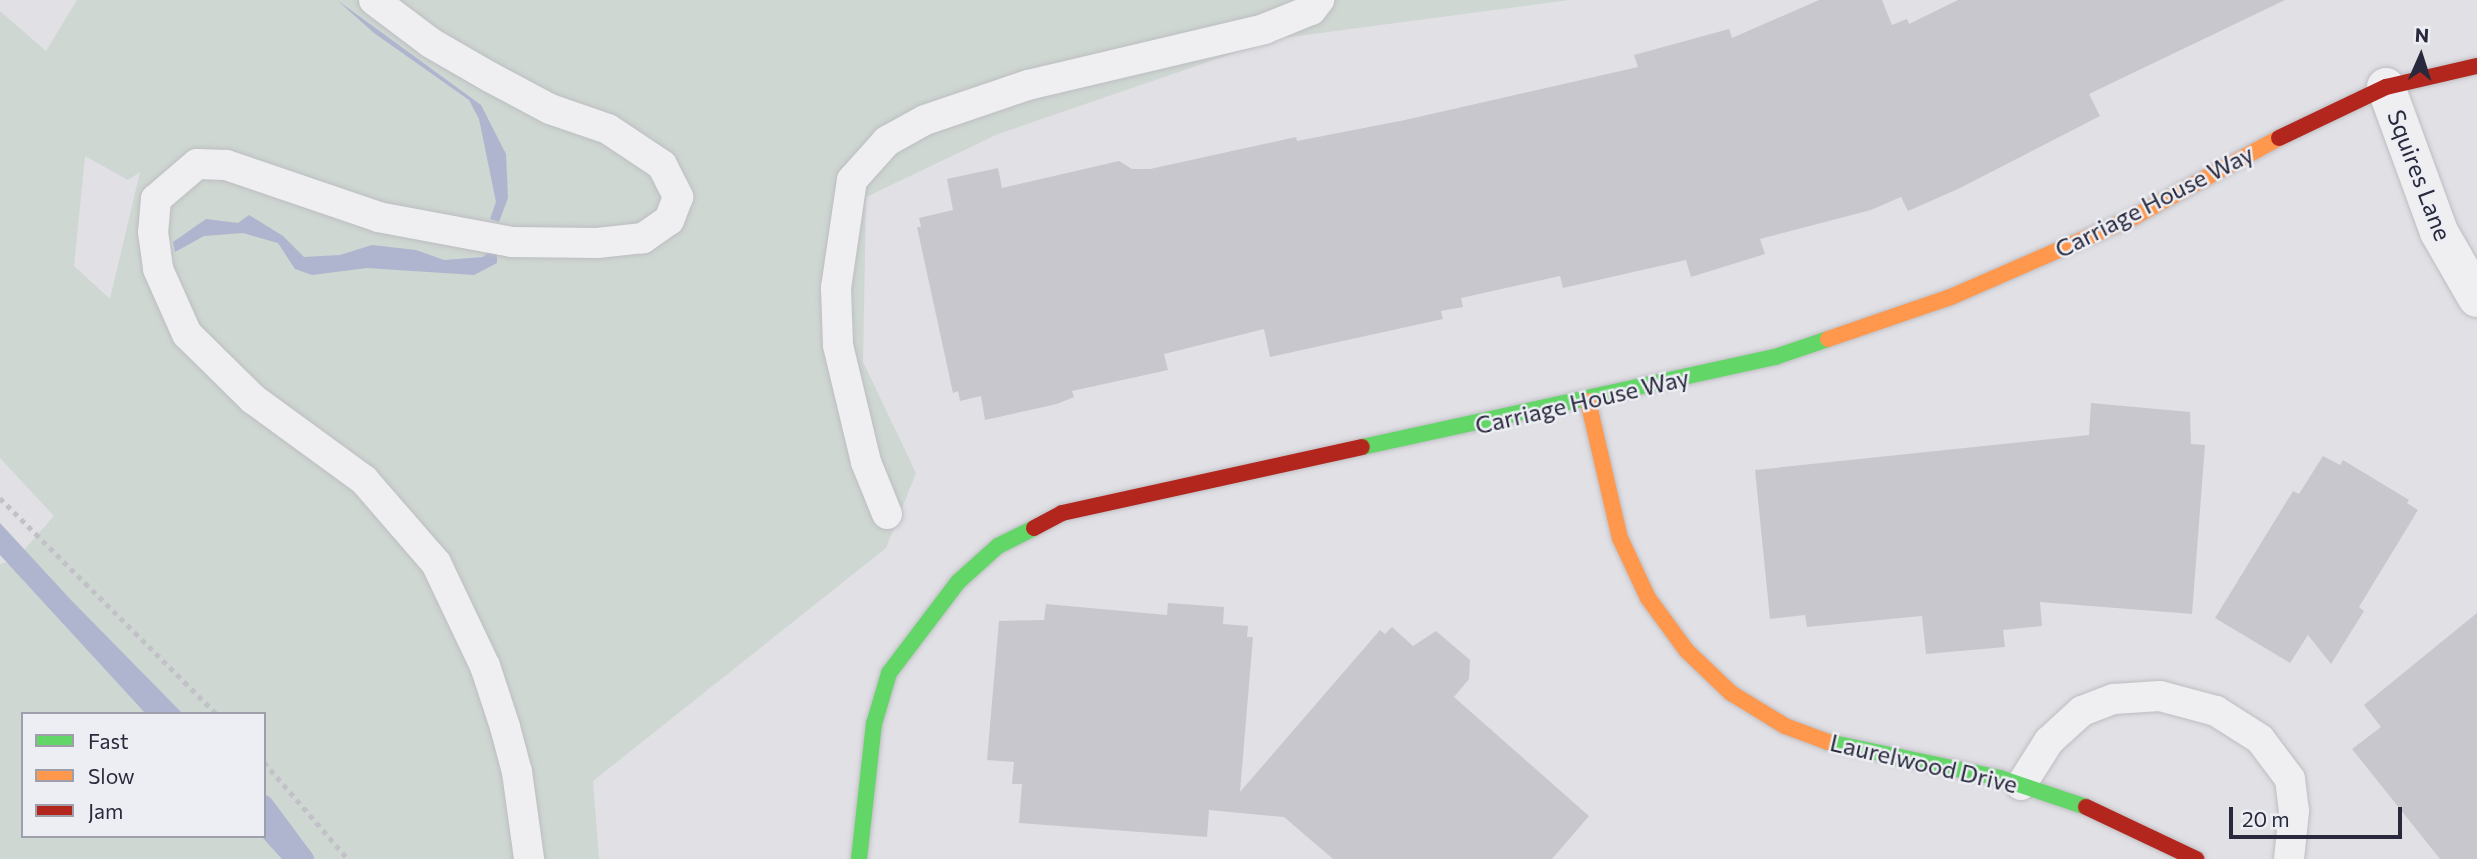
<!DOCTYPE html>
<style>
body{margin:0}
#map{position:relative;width:2477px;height:859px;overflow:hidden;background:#e0e0e5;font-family:Commissioner,sans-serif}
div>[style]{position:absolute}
.green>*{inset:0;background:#ced7d1}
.water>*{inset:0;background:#afb5cf}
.stream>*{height:18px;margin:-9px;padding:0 9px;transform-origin:9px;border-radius:9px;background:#afb5cf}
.building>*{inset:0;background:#c7c7cd}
.path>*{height:4.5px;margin-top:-2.25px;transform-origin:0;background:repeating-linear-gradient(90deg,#c1c1c7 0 5px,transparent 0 10px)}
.roads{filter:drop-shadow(0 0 2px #bdbdc2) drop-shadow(0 0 2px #bdbdc2)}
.lane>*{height:30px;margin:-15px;padding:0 15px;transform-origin:15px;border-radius:15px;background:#efeff1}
.street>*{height:38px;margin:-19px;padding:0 19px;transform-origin:19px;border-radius:19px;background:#efeff1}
.fast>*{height:16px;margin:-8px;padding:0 8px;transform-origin:8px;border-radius:8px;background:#63d668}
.slow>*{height:16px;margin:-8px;padding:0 8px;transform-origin:8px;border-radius:8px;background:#ff974d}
.jam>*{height:16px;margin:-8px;padding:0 8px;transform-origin:8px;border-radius:8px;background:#b3261e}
span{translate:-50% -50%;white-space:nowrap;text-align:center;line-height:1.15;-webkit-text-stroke:5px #edeef4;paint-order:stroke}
.street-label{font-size:24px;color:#28293c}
.legend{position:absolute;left:21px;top:712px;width:245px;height:126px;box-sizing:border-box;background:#edeef4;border:2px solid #9e9faa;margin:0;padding:9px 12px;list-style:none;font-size:21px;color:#28293c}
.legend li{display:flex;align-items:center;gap:14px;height:35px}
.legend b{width:35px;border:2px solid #9e9faa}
.north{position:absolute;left:2386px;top:21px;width:70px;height:70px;-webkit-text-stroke:5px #edeef4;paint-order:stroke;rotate:3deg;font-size:19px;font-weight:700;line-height:28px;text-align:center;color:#28293c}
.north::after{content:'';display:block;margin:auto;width:24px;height:32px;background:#28293c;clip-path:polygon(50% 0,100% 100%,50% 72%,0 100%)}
.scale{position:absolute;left:2229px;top:807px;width:173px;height:32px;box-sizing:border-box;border:4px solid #28293c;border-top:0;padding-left:9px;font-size:21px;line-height:24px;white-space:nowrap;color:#28293c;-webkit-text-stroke:5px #edeef4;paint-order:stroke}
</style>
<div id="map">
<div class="green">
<i style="clip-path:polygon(evenodd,77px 0,1569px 0,1275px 39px,998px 134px,866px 197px,863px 362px,916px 473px,886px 548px,593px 781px,599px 859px,0 859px,0 564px,16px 559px,54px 516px,0 458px,0 11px,46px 51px,77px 0,85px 156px,128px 180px,140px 172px,110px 299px,74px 266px,85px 156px,77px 0,23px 714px,264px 714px,264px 836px,23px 836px,23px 714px)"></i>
</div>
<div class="water">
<i style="clip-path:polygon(337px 0,481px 105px,506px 154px,508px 198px,499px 222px,490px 219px,496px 202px,479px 119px,469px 100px,374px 33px)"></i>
<i style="clip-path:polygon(249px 215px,283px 236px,304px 257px,340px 255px,372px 245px,416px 250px,444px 260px,483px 257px,489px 251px,497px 251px,497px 263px,474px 275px,367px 268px,312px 275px,295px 269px,278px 243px,243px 233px,204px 236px,175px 252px,173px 242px,206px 219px,238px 223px)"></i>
<i style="clip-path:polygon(0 523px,71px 600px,183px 714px,146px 714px,0 555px)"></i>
<i style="clip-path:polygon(264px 815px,299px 859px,282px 859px,261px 836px)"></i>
</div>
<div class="stream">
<i style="left:264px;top:804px;width:69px;rotate:53.3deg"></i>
</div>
<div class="building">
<i style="clip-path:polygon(1819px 0,1882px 0,1892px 25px,1907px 19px,1909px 24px,1958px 0,2285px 0,2089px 94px,2100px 116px,1958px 189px,1908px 211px,1901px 197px,1871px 210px,1760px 239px,1765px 254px,1691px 277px,1686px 260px,1563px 288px,1560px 276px,1461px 298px,1463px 307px,1441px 311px,1443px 319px,1270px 357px,1264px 329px,1164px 354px,1168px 370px,1072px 391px,1074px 397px,1057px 404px,985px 420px,981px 396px,960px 401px,958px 391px,953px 393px,917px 227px,921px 227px,919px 218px,953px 210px,947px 179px,998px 168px,1002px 188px,1119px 161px,1132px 169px,1150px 169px,1296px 137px,1297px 141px,1405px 120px,1638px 67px,1634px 55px,1729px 29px,1732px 38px)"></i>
<i style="clip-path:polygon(2091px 403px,2190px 412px,2191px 444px,2205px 445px,2192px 614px,2040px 602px,2042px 626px,2003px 630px,2005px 647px,1926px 654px,1922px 616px,1807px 627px,1805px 615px,1770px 619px,1755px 470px,2089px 435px)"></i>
<i style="clip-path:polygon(2323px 456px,2340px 465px,2343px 460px,2409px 500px,2407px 503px,2418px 510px,2359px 607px,2364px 611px,2331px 664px,2308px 635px,2290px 663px,2215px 618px,2293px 491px,2299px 494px)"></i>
<i style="clip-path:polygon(1168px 603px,1224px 607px,1223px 624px,1248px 626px,1247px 637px,1253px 637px,1240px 792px,1380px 630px,1385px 634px,1392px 627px,1413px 646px,1436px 631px,1470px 660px,1469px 679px,1454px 697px,1589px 816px,1552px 859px,1333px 859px,1284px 817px,1209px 810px,1207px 837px,1019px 823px,1022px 784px,1012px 784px,1014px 762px,987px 760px,999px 621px,1044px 620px,1046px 604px,1167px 615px)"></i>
<i style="clip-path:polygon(2477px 613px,2477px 859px,2440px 859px,2352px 749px,2381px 727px,2364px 705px)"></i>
</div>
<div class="path">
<i style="left:0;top:498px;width:306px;rotate:44.9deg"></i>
<i style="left:264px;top:762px;width:128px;rotate:49.1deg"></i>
</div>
<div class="roads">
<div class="lane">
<i style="left:374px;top:0;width:71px;rotate:37deg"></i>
<i style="left:431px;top:43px;width:68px;rotate:30deg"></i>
<i style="left:490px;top:77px;width:68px;rotate:28.1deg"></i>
<i style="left:550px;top:109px;width:61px;rotate:19deg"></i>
<i style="left:608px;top:129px;width:65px;rotate:33.7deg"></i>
<i style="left:662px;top:165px;width:36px;rotate:63deg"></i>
<i style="left:678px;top:197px;width:25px;rotate:111deg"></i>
<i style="left:669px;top:220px;width:32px;rotate:145deg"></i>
<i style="left:643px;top:238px;width:46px;rotate:173.8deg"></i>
<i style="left:597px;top:243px;width:85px;rotate:-179.3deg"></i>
<i style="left:512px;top:242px;width:135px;rotate:-169.4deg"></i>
<i style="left:379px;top:217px;width:162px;rotate:-161.2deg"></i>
<i style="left:226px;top:165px;width:29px;rotate:-178deg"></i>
<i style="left:197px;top:164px;width:54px;rotate:139.5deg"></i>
<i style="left:156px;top:199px;width:33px;rotate:95deg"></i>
<i style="left:153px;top:232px;width:37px;rotate:82deg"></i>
<i style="left:158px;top:269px;width:71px;rotate:66deg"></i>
<i style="left:187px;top:334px;width:93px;rotate:44.6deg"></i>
<i style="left:253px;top:399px;width:137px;rotate:36.1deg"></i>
<i style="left:364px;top:480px;width:110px;rotate:49.1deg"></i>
<i style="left:436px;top:563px;width:114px;rotate:64.6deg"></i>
<i style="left:485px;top:666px;width:64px;rotate:71.8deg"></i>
<i style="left:505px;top:727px;width:47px;rotate:75.1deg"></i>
<i style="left:517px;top:772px;width:88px;rotate:82.1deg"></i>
<i style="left:887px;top:514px;width:56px;rotate:-112deg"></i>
<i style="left:866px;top:462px;width:120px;rotate:-103.5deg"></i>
<i style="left:838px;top:345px;width:57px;rotate:-92deg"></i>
<i style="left:836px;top:288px;width:109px;rotate:-81.6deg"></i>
<i style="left:852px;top:180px;width:52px;rotate:-48.1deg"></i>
<i style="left:887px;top:141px;width:43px;rotate:-28.9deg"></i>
<i style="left:925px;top:120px;width:109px;rotate:-18.8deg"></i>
<i style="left:1028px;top:85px;width:243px;rotate:-13.3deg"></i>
<i style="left:1264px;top:29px;width:51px;rotate:-22deg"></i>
<i style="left:1311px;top:10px;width:13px;rotate:-51deg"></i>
<i style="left:2021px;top:785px;width:52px;rotate:-57.5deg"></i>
<i style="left:2049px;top:741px;width:45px;rotate:-42.3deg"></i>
<i style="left:2082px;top:711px;width:34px;rotate:-21deg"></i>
<i style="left:2114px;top:699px;width:46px;rotate:-3.7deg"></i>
<i style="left:2160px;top:696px;width:58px;rotate:15deg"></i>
<i style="left:2216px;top:711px;width:52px;rotate:32.5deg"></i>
<i style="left:2260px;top:739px;width:50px;rotate:53.1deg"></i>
<i style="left:2290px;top:779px;width:32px;rotate:83deg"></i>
<i style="left:2294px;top:811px;width:48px;rotate:95.9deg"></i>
</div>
<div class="street">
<i style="left:2386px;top:87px;width:154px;rotate:69.9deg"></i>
<i style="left:2439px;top:232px;width:76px;rotate:60.1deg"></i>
</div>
<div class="fast">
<i style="left:1362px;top:447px;width:423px;rotate:-12.3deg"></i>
<i style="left:1775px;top:357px;width:56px;rotate:-18.8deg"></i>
<i style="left:1828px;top:742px;width:176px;rotate:11.8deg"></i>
<i style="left:2000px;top:778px;width:91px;rotate:18.6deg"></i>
<i style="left:859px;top:859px;width:136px;rotate:-83.7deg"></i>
<i style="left:874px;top:724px;width:53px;rotate:-73.6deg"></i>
<i style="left:889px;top:673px;width:114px;rotate:-52.8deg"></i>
<i style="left:958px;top:582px;width:54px;rotate:-42deg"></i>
<i style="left:998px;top:546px;width:40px;rotate:-26.6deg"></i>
</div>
<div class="slow">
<i style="left:1828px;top:339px;width:130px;rotate:-18.9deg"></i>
<i style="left:1951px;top:297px;width:200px;rotate:-23.6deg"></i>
<i style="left:2134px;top:217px;width:165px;rotate:-28.6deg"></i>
<i style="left:1588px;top:401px;width:141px;rotate:76.9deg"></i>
<i style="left:1620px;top:538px;width:66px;rotate:65deg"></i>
<i style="left:1648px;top:598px;width:66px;rotate:53.7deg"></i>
<i style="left:1687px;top:651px;width:61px;rotate:43.7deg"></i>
<i style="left:1731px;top:693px;width:63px;rotate:31.4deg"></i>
<i style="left:1785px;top:726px;width:46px;rotate:20.4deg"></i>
</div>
<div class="jam">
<i style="left:2279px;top:138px;width:119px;rotate:-25.5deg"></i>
<i style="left:2386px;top:87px;width:93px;rotate:-13deg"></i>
<i style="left:1034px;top:528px;width:32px;rotate:-28deg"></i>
<i style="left:1062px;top:513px;width:307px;rotate:-12.4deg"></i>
<i style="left:2086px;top:807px;width:122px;rotate:25.3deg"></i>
</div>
</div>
<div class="street-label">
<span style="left:2420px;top:175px;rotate:69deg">Squires Lane</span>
<span style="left:2154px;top:201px;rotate:-27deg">Carriage House Way</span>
<span style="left:1582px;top:401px;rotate:-13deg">Carriage House Way</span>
<span style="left:1924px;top:763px;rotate:13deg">Laurelwood Drive</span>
</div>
<ul class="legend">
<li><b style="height:9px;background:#63d668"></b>Fast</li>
<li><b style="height:9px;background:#ff974d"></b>Slow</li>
<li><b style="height:9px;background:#b3261e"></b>Jam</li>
</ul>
<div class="north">N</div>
<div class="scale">20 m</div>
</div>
